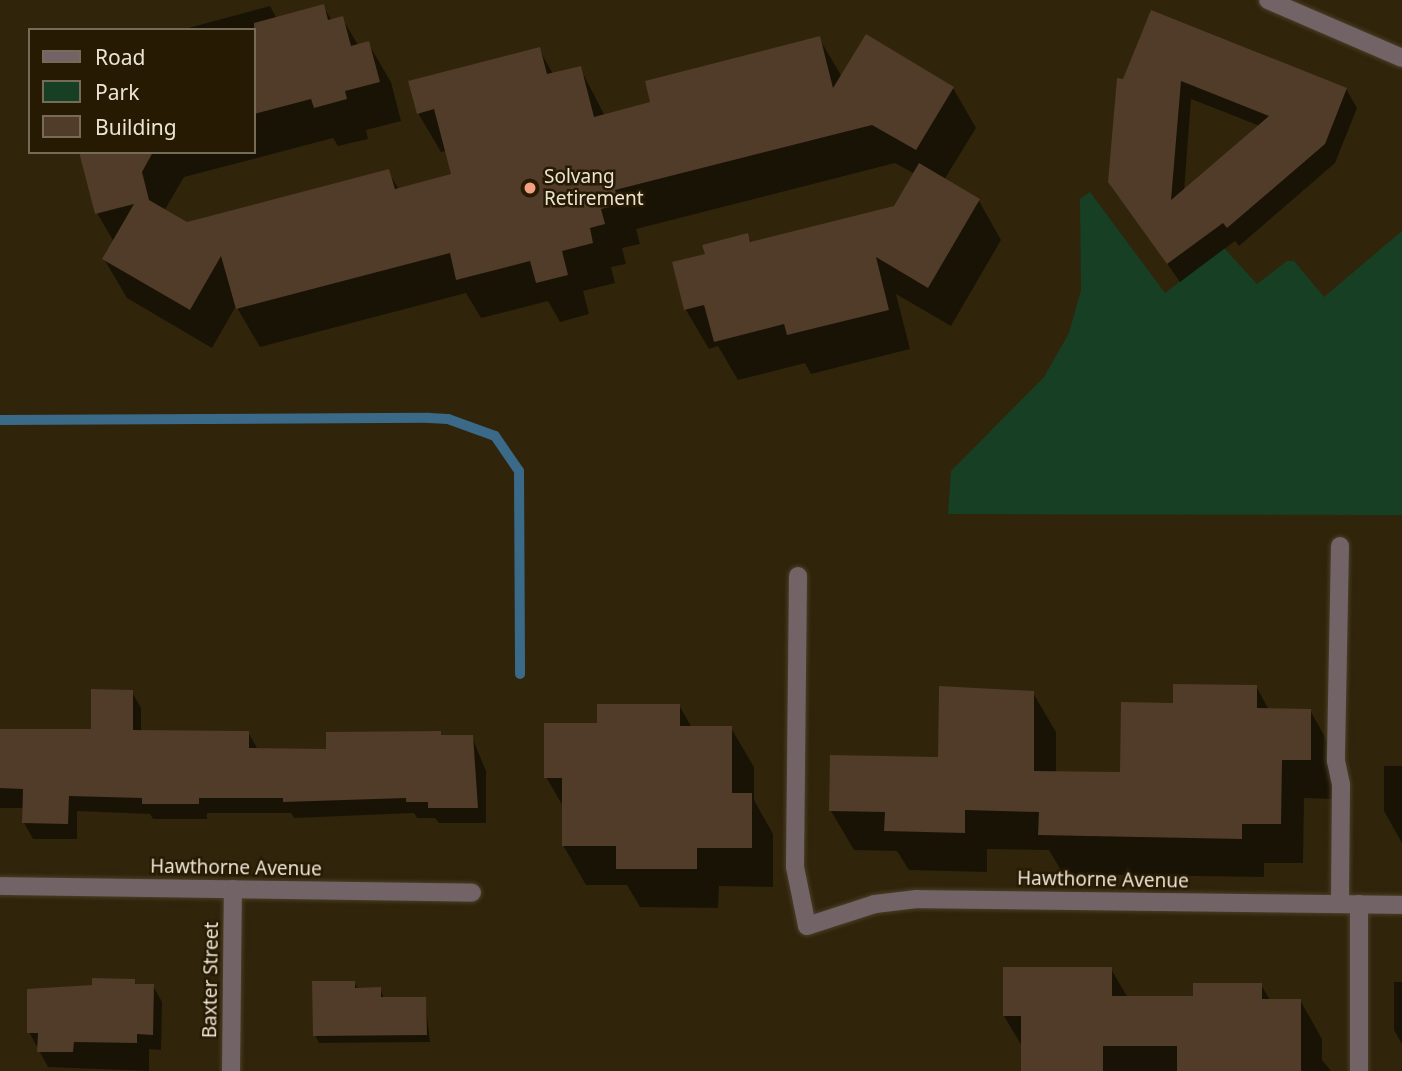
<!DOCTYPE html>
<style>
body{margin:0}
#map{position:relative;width:1402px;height:1071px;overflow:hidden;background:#30240b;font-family:"Noto Sans",sans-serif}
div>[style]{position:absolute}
.green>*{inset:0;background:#173f23}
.shadow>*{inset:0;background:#0007}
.stream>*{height:10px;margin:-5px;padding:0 5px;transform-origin:5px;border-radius:5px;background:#3b6a88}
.building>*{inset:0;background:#513b29}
.roads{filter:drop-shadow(0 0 2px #4a3f27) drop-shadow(0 0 2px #4a3f27)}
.minor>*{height:18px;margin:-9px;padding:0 9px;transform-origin:9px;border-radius:9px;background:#726466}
.dots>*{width:19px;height:19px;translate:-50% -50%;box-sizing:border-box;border:4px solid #261a02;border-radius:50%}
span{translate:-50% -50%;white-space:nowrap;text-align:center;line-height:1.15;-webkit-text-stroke:5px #261a02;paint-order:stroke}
.poi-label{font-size:19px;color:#ece4d5}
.left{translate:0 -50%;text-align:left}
.street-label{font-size:19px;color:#ece4d5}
.legend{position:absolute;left:28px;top:28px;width:228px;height:126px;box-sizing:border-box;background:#261a02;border:2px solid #756b56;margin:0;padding:9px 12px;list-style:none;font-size:21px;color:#ece4d5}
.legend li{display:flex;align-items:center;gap:14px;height:35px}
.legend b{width:35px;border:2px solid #756b56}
</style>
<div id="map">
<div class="green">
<i style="clip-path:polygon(1090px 192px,1165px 293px,1224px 248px,1257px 284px,1287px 261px,1294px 261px,1324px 297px,1402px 231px,1402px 515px,948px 514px,951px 471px,1044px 377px,1069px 333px,1081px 290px,1080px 199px)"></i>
</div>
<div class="shadow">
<i style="clip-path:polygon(270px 6px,277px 19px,323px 6px,332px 21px,342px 18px,358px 45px,368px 43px,391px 82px,401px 121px,366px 130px,368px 139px,338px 146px,333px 138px,184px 177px,164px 211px,186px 224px,388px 171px,399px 190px,453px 175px,446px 151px,441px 152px,418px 113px,539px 49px,553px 74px,580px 68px,605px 116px,652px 104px,819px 38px,842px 77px,953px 88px,976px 128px,944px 180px,979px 201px,1001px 240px,951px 326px,896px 294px,910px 349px,811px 374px,805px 363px,738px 380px,718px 346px,709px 349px,686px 310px,674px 263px,707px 255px,747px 235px,752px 243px,895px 208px,915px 174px,895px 163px,636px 229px,640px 244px,622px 248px,626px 264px,611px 267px,615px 283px,583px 291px,589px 314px,560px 322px,548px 301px,481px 318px,466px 293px,260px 347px,236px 306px,212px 348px,127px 298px,104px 259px,114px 242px,97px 213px,81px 152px,254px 152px,254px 30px,181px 30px)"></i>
<i style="clip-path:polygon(evenodd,1152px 12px,1346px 89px,1357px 108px,1335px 163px,1239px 246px,1235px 241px,1180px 282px,1110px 182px,1125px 80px,1152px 12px,1191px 99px,1260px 126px,1184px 192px,1191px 99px)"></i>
<i style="clip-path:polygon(1256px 686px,1269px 710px,1310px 710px,1332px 750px,1332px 799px,1304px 798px,1303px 863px,1264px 863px,1264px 877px,1063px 874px,1049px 850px,987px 849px,987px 872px,909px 870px,897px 851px,854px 850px,831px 811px,939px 759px,1033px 693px,1056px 732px,1056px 773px,1122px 774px,1175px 704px)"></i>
<i style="clip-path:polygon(132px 692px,141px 708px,141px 731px,248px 732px,257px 748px,327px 751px,472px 737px,486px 771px,486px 823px,439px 823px,435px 818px,417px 818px,414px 813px,294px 818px,291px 813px,207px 813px,207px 819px,153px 819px,150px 814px,77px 811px,77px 839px,33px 839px,24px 823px,24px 808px,0 808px,0 731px,93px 731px)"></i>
<i style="clip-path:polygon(679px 705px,692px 728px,731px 728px,754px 767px,754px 800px,773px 834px,773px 887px,719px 886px,718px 908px,640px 907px,627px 885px,586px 885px,563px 845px,564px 808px,546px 777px,599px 725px)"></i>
<i style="clip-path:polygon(1384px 766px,1402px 766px,1402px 843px,1384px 811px)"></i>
<i style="clip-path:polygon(1111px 969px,1128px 998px,1195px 998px,1261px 985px,1270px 1000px,1300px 1000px,1322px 1039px,1322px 1060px,1331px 1071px,1023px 1071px,1023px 1048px,1004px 1016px)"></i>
<i style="clip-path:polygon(134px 981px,137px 986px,153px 986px,162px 1002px,161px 1050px,149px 1049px,149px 1071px,48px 1067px,29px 1032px,94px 987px)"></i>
<i style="clip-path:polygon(1394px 982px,1402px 982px,1402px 1044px,1394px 1030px)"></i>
<i style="clip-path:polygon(354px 983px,358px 989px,380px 989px,384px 998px,425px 998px,430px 1042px,319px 1043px,315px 1035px)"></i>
</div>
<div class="stream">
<i style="left:0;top:420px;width:429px;rotate:-0.3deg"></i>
<i style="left:429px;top:418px;width:19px;rotate:3deg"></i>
<i style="left:448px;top:419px;width:50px;rotate:19.9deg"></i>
<i style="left:495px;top:436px;width:42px;rotate:55.6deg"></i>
<i style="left:519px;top:471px;width:203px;rotate:89.7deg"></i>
</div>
<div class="building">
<i style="clip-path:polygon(324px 4px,328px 20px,343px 16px,351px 46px,369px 41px,380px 82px,345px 91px,347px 99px,314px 108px,311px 99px,254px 114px,254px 23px)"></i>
<i style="clip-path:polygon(evenodd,1151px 10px,1347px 88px,1325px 144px,1227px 228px,1223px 223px,1167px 264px,1108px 182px,1117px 78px,1123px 79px,1151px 10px,1181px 81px,1269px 116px,1171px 200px,1181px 81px)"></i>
<i style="clip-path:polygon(866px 34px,954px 87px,916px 150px,872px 125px,615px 190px,619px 205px,601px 209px,605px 224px,590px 228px,593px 243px,562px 251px,568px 275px,536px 283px,530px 261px,456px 280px,450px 253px,236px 309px,221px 256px,190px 310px,102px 259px,134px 204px,95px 214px,79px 152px,153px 152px,142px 172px,149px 200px,187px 222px,389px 169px,395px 189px,451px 174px,434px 109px,417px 114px,408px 81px,540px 47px,547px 74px,581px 66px,594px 117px,650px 102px,645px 81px,820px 36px,833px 88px)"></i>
<i style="clip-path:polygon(919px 163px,980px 199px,928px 288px,876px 257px,889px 310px,787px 335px,784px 324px,714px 342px,704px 305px,684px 310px,672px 262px,705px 254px,702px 245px,748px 233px,750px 242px,894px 206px)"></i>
<i style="clip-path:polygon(1173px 684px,1257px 685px,1257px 708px,1311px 709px,1311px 760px,1282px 760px,1281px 824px,1242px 824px,1242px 839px,1038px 835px,1039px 812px,965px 810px,965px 833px,884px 831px,885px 812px,829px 811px,830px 755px,938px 757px,939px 686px,1034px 691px,1034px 771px,1120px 772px,1121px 702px,1173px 703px)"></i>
<i style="clip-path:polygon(91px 689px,133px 690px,133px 730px,249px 731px,249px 748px,326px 749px,326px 732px,441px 731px,441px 735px,473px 735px,478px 808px,428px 808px,428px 802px,406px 802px,406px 798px,283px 802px,283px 798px,199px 798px,199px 804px,142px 804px,142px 798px,69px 796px,68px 824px,22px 823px,23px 789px,0 788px,0 729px,91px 729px)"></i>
<i style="clip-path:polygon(597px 704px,680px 704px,680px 726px,732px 726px,732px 793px,752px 793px,752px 848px,697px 848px,697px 869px,616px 869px,616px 846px,562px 846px,562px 778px,544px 778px,544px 723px,597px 723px)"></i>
<i style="clip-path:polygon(1003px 967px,1112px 967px,1112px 996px,1193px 996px,1193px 983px,1262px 983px,1262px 999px,1301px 999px,1301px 1071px,1177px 1071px,1177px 1046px,1103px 1046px,1103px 1071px,1021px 1071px,1021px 1016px,1003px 1016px)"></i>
<i style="clip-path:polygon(92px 978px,135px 979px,135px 984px,154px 984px,153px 1035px,137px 1034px,137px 1043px,74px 1042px,73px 1052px,37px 1052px,38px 1033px,27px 1033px,27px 989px,92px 985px)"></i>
<i style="clip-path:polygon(312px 981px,355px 981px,355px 988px,381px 987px,381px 997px,426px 997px,427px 1035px,313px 1036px)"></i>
</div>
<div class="roads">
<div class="minor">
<i style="left:1268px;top:0;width:146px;rotate:23.4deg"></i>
<i style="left:1340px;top:546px;width:215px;rotate:91.1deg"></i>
<i style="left:1336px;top:761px;width:25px;rotate:78deg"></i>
<i style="left:1341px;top:785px;width:119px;rotate:90.5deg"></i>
<i style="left:798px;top:576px;width:291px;rotate:90.6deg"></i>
<i style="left:795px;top:867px;width:60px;rotate:78.5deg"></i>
<i style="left:807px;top:926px;width:71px;rotate:-17.9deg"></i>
<i style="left:875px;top:904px;width:42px;rotate:-6.8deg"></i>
<i style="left:917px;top:899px;width:485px;rotate:0.7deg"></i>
<i style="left:0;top:886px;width:472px;rotate:0.8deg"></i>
<i style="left:1359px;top:904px;width:167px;rotate:90deg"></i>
<i style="left:231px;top:1071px;width:182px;rotate:-89.4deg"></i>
</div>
</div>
<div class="dots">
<i style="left:530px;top:188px;background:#f39f84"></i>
</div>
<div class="poi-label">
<span class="left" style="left:544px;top:188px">Solvang<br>Retirement</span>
</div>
<div class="street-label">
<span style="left:236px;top:868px;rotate:1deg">Hawthorne Avenue</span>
<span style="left:1103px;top:880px;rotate:1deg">Hawthorne Avenue</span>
<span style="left:211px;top:980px;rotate:-89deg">Baxter Street</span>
</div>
<ul class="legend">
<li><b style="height:9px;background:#726466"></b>Road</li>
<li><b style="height:19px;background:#173f23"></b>Park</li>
<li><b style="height:19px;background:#513b29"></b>Building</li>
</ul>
</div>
